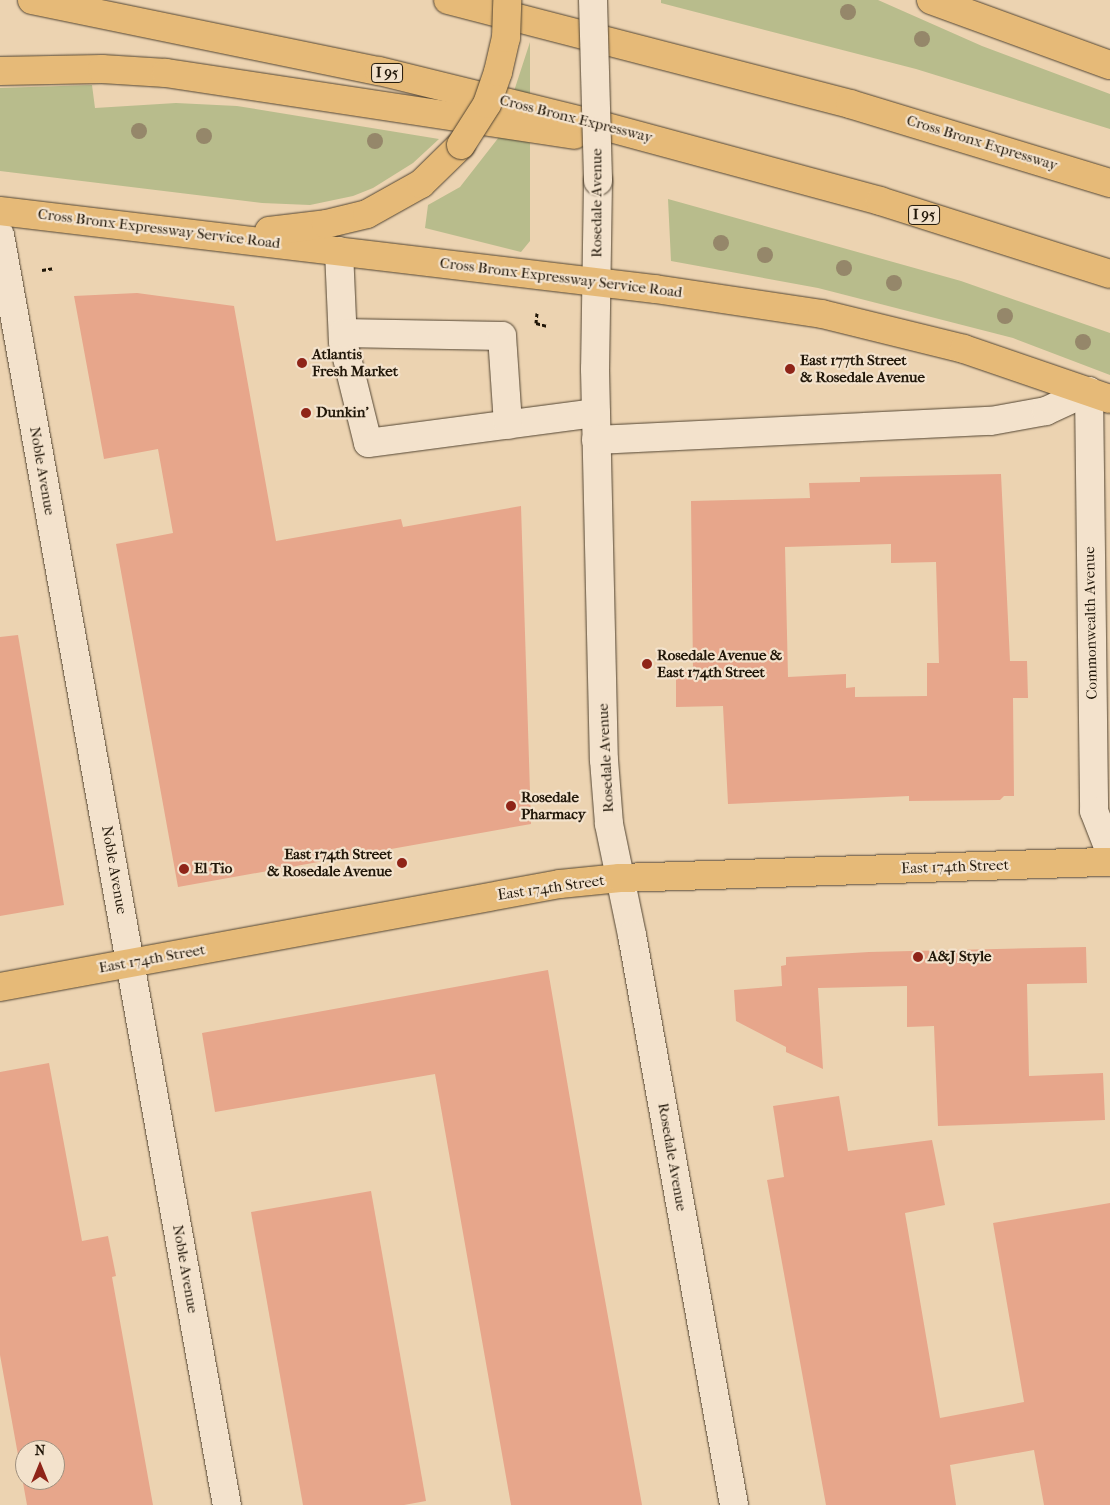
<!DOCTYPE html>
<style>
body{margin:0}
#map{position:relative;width:1110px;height:1505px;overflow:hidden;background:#ecd3b1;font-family:"IM FELL French Canon",serif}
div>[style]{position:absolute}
.green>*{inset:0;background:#b8bc8c}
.building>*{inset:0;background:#e7a68b}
.path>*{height:3px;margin-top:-1.5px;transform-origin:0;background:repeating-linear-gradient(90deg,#201608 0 4px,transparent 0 6.5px)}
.roads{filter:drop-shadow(0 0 1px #534532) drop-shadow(0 0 1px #534532)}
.minor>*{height:28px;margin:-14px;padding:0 14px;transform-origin:14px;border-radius:14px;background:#f3e2cc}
.major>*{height:28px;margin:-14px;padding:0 14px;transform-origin:14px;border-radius:14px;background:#e6ba78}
.highway>*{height:28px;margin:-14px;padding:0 14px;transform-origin:14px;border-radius:14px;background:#e6ba78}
.bridges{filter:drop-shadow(0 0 1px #534532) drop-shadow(0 0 1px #534532)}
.minor-bridge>*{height:28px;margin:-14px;padding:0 14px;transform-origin:14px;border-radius:14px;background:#f3e2cc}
.major-bridge>*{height:28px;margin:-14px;padding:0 14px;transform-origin:14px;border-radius:14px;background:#e6ba78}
.trees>*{width:16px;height:16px;margin:-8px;border-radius:50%;background:#95876a}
.dots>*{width:14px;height:14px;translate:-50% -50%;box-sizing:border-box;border:2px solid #f3e2cc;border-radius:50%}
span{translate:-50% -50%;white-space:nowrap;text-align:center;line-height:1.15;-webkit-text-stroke:4.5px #f3e2cc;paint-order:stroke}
.shield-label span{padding:1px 4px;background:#f3e2cc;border:1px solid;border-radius:4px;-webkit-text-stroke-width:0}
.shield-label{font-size:14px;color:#201608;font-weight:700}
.street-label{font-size:15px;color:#201608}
.poi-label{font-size:15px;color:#201608;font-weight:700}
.left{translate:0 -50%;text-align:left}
.right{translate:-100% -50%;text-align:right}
.north{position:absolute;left:15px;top:1440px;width:50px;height:50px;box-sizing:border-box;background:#f3e2cc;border:1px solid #9f907e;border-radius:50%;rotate:0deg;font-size:14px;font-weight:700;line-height:20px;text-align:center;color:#201608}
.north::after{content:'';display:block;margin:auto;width:18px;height:22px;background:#8f2418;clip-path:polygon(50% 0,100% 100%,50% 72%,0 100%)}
</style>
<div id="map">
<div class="green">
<i style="clip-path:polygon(661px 0,878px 0,982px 46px,1110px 94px,1110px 129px,916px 69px,661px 3px)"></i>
<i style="clip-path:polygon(530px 42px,530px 241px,521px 252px,425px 228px,428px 205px,460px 187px,499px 137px)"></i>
<i style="clip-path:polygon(92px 85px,95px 108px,176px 103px,237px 106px,439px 139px,413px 163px,373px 188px,353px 196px,310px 205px,262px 203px,0 171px,0 88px)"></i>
<i style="clip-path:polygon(668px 199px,961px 281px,1110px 333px,1110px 375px,1013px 338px,818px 288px,671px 261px)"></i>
</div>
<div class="building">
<i style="clip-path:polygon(137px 293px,234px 306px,276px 541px,401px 519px,403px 527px,521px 506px,531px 824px,178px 887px,116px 544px,173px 533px,158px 449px,104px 459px,74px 296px)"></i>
<i style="clip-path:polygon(evenodd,1001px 474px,1010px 661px,1027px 661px,1028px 698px,1013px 698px,1014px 796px,1004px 796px,1000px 800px,909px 801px,909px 796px,728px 804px,723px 706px,676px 707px,676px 669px,693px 669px,691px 501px,810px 498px,809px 483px,860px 482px,860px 477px,1001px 474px,891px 544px,891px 563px,936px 562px,939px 663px,927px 663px,927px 696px,855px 697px,855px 687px,846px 688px,846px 674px,788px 677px,785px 547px,891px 544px)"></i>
<i style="clip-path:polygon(18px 635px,64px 905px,0 916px,0 637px)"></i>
<i style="clip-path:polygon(1086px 947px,1087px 983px,1027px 984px,1029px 1076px,1103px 1073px,1105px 1120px,938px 1126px,934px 1026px,907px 1027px,907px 986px,818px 988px,823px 1069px,786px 1052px,786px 1047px,736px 1021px,734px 990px,782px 986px,781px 966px,786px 965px,786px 957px,869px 952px)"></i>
<i style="clip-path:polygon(548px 970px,594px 1239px,642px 1505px,511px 1505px,435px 1074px,215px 1112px,202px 1033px)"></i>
<i style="clip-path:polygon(evenodd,49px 1063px,82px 1241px,108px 1236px,116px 1276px,112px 1277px,153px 1505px,27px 1505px,0 1355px,0 1072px,49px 1063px,25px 1450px,55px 1450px,55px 1480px,25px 1480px,25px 1450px)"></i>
<i style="clip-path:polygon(839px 1096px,848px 1151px,932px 1140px,945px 1205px,905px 1213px,940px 1418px,1024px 1402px,993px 1223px,1110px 1203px,1110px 1505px,1044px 1505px,1034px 1450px,950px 1465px,956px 1505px,826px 1505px,767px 1180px,784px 1177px,773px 1106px)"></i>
<i style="clip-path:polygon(371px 1191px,426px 1501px,404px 1505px,303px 1505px,251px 1212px)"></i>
</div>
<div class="path">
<i style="left:42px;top:270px;width:13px;rotate:-9deg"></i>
<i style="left:537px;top:313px;width:10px;rotate:96deg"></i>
<i style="left:536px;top:323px;width:11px;rotate:15deg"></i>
</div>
<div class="roads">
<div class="minor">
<i style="left:598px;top:181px;width:188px;rotate:90.9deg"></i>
<i style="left:595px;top:369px;width:391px;rotate:88.7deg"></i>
<i style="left:604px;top:760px;width:64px;rotate:85.5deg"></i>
<i style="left:609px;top:824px;width:113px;rotate:78.3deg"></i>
<i style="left:632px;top:935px;width:579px;rotate:79.85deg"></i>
<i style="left:0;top:235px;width:1290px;rotate:79.87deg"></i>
<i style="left:339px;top:251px;width:91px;rotate:87.5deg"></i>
<i style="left:343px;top:342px;width:104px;rotate:76.1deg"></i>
<i style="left:368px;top:443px;width:230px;rotate:-7.5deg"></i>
<i style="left:343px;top:333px;width:159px;rotate:1.1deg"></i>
<i style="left:502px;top:336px;width:89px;rotate:86.1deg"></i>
<i style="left:596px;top:440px;width:395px;rotate:-2.8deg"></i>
<i style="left:991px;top:421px;width:56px;rotate:-10.3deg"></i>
<i style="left:1046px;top:411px;width:47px;rotate:-24.9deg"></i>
<i style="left:1089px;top:391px;width:420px;rotate:89.3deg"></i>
<i style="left:1094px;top:811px;width:44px;rotate:68.7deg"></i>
</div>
<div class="major">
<i style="left:0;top:211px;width:660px;rotate:6.79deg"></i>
<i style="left:655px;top:289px;width:169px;rotate:8.5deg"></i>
<i style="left:822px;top:314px;width:146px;rotate:13.8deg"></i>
<i style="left:964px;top:349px;width:154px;rotate:18.9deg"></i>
<i style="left:269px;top:231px;width:57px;rotate:-7deg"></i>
<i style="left:326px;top:224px;width:42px;rotate:-13.7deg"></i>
<i style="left:367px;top:214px;width:62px;rotate:-29.1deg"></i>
<i style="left:421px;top:184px;width:56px;rotate:-44.3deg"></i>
<i style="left:0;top:987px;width:569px;rotate:-10.42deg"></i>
<i style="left:560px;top:884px;width:60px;rotate:-5.7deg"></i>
<i style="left:620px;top:878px;width:490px;rotate:-1.9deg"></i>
</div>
<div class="highway">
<i style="left:32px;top:0;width:354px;rotate:11.6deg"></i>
<i style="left:379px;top:71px;width:227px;rotate:13.8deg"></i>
<i style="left:599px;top:125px;width:291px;rotate:15.1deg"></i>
<i style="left:880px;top:201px;width:241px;rotate:17.6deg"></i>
<i style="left:448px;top:0;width:415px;rotate:14.5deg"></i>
<i style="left:850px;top:104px;width:272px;rotate:16.9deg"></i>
<i style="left:931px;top:0;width:190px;rotate:20deg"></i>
<i style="left:0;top:71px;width:102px;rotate:-1.1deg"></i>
<i style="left:102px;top:69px;width:64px;rotate:3.6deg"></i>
<i style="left:166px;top:73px;width:413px;rotate:8.6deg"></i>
</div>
</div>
<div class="bridges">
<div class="minor-bridge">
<i style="left:593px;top:0;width:181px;rotate:88.4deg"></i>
</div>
<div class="major-bridge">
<i style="left:461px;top:145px;width:49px;rotate:-57.6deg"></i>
<i style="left:487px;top:104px;width:34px;rotate:-71deg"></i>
<i style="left:498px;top:72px;width:35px;rotate:-77deg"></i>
<i style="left:506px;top:38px;width:38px;rotate:-88deg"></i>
</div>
</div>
<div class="trees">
<i style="left:848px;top:12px"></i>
<i style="left:922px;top:39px"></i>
<i style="left:139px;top:131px"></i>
<i style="left:204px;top:136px"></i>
<i style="left:375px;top:141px"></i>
<i style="left:721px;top:243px"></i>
<i style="left:765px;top:255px"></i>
<i style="left:844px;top:268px"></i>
<i style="left:894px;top:283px"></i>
<i style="left:1005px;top:316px"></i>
<i style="left:1083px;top:342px"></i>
</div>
<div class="dots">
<i style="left:302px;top:363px;background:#8f2418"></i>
<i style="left:790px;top:369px;background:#8f2418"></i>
<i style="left:306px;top:413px;background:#8f2418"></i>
<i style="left:647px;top:664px;background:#8f2418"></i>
<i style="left:511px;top:806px;background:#8f2418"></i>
<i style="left:402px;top:863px;background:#8f2418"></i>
<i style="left:184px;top:869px;background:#8f2418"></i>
<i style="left:918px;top:957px;background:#8f2418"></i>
</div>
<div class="shield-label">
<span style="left:387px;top:73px">I 95</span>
<span style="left:924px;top:215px">I 95</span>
</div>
<div class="street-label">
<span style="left:576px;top:119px;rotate:14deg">Cross Bronx Expressway</span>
<span style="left:982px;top:143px;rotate:17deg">Cross Bronx Expressway</span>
<span style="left:597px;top:203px;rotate:-90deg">Rosedale Avenue</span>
<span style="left:159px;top:229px;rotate:7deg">Cross Bronx Expressway Service Road</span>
<span style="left:561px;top:278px;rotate:7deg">Cross Bronx Expressway Service Road</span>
<span style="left:42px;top:471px;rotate:80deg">Noble Avenue</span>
<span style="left:1091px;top:623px;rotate:-91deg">Commonwealth Avenue</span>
<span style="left:606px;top:758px;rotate:-93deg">Rosedale Avenue</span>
<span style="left:955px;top:867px;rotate:-2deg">East 174th Street</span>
<span style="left:114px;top:870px;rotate:80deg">Noble Avenue</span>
<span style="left:551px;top:888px;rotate:-8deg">East 174th Street</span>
<span style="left:152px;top:959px;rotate:-10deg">East 174th Street</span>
<span style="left:672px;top:1157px;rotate:80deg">Rosedale Avenue</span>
<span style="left:185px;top:1269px;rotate:80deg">Noble Avenue</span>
</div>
<div class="poi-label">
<span class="left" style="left:312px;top:363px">Atlantis<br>Fresh Market</span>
<span class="left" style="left:800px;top:369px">East 177th Street<br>&amp; Rosedale Avenue</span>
<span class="left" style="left:316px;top:413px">Dunkin'</span>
<span class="left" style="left:657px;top:664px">Rosedale Avenue &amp;<br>East 174th Street</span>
<span class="left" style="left:521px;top:806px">Rosedale<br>Pharmacy</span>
<span class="right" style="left:392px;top:863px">East 174th Street<br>&amp; Rosedale Avenue</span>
<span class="left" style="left:194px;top:869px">El Tio</span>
<span class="left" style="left:928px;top:957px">A&amp;J Style</span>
</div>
<div class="north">N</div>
</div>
